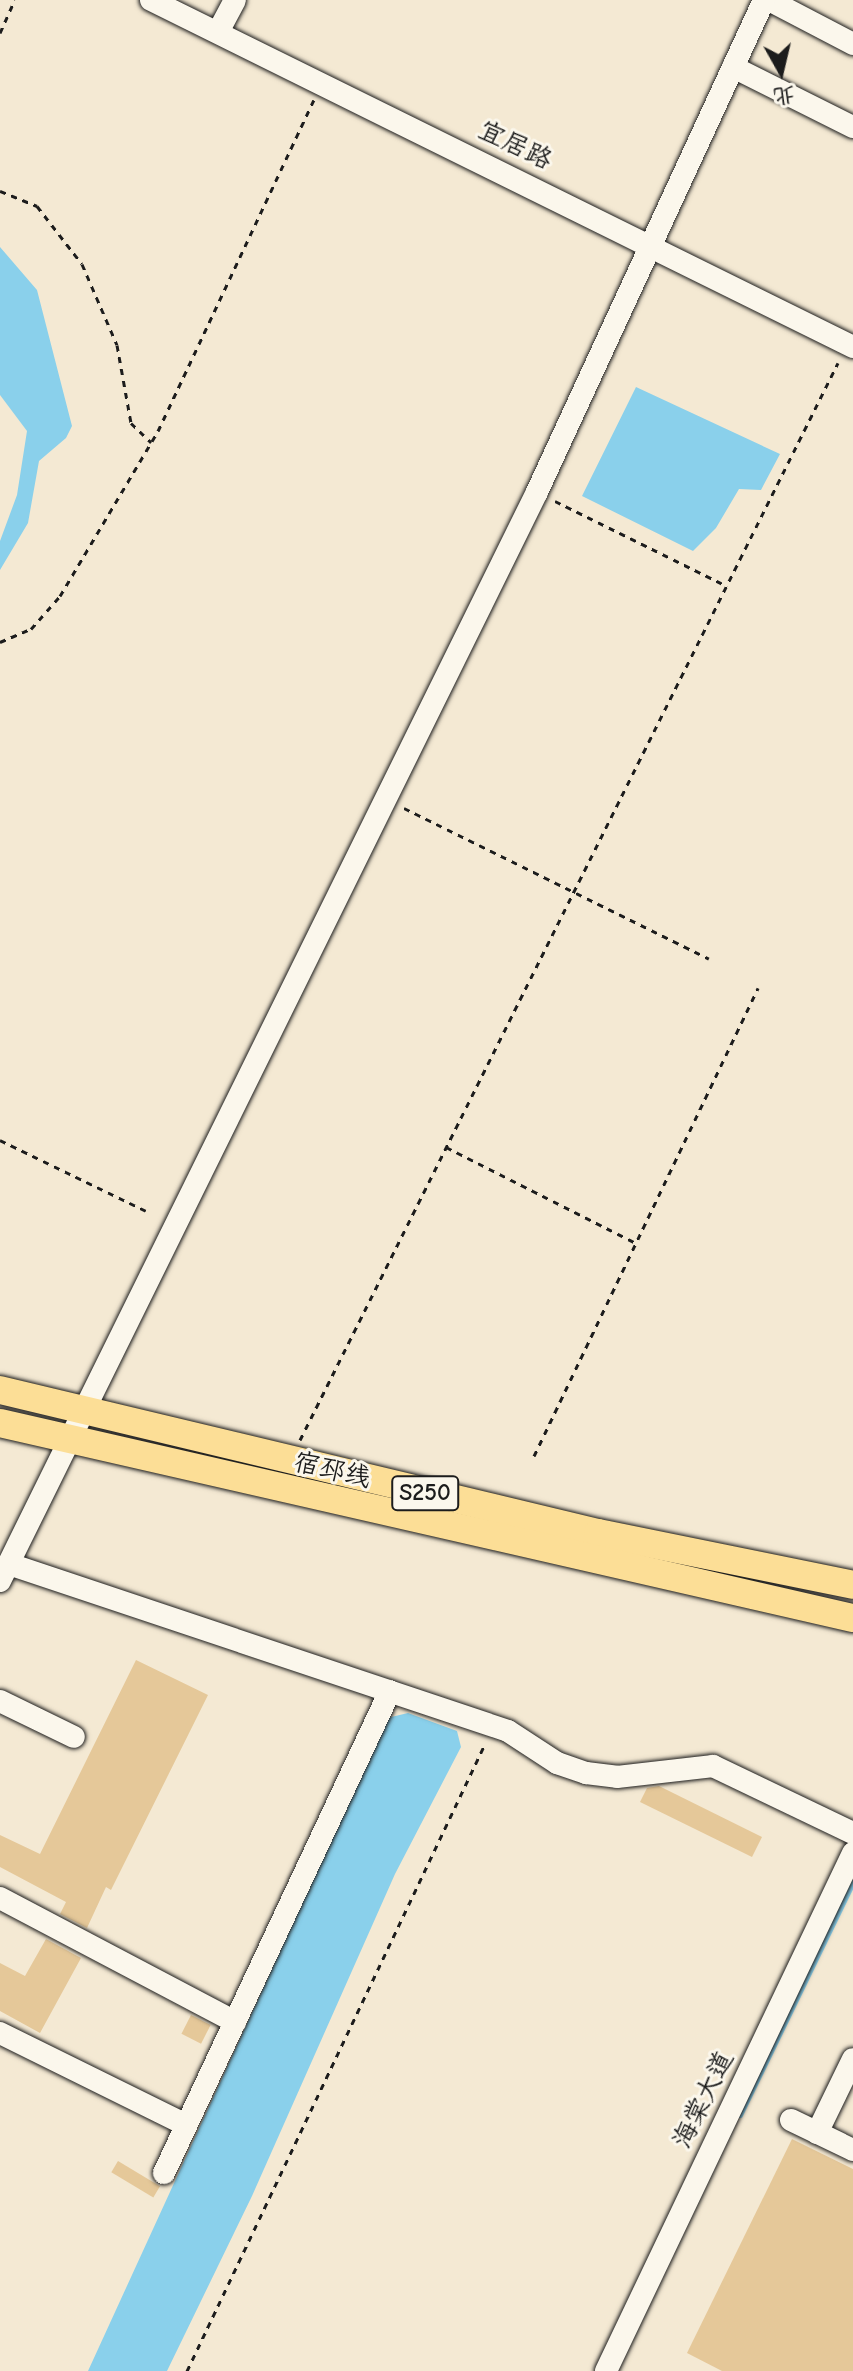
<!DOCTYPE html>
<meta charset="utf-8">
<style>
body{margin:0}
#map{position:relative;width:853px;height:2371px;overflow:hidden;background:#f4e9d3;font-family:"Comic Neue","LXGW WenKai TC",sans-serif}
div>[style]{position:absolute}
.water>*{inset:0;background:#8ad0eb}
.stream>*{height:5px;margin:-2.5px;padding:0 2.5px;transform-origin:2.5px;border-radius:2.5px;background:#8ad0eb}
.building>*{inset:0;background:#e5c899;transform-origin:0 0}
.path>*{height:3px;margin-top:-1.5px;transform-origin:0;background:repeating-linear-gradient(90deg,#1c1c1c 0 6px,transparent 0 12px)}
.roads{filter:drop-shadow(0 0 2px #1c1c1c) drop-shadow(0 0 2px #1c1c1c)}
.minor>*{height:22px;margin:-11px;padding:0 11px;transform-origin:11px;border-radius:11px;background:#fbf7ec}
.major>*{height:28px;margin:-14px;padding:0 14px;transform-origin:14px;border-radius:14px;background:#fcde96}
span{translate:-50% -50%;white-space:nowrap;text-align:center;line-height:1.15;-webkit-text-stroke:6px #fbf7ec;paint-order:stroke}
.shield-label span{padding:2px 6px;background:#fbf7ec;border:2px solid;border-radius:6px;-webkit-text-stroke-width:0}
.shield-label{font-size:24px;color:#1c1c1c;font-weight:700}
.street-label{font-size:26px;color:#1c1c1c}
.north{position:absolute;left:741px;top:32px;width:80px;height:80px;-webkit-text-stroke:6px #fbf7ec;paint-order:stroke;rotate:172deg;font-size:22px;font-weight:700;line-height:32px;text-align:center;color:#1c1c1c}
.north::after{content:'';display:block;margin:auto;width:28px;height:36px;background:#1c1c1c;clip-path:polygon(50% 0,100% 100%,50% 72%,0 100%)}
</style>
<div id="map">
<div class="water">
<i style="clip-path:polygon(0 247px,37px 290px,72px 426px,66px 438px,39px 461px,28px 523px,0 570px,0 541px,17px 495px,27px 431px,0 395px)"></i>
<i style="clip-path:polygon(636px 387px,780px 454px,761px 490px,739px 489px,716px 528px,693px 551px,582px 496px)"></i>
<i style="clip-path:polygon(408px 1713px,457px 1731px,461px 1747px,395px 1874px,252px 2196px,167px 2371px,88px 2371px,387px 1718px)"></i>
</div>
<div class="stream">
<i style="left:740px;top:2115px;width:259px;rotate:-64.1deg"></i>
</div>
<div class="building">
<i style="clip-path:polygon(136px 1660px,208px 1695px,111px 1890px,106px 1887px,87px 1928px,60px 1914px,66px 1902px,0 1867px,0 1835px,40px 1854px)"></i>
<i style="clip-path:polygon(659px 1786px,762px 1837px,752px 1857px,640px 1802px,647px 1788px)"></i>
<i style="clip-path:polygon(46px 1939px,81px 1958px,40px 2033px,0 2011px,0 1963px,25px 1976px)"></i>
<i style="left:191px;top:2015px;width:22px;height:21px;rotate:27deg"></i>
<i style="clip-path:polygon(792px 2139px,853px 2169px,853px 2371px,722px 2371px,687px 2353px)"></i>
<i style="left:118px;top:2161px;width:49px;height:13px;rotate:31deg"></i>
</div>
<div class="path">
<i style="left:0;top:33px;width:36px;rotate:-66deg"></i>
<i style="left:0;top:191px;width:40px;rotate:22deg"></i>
<i style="left:37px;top:206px;width:73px;rotate:52.2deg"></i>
<i style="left:82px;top:264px;width:88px;rotate:66.6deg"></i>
<i style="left:117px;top:345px;width:79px;rotate:79.8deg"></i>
<i style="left:131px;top:423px;width:28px;rotate:44deg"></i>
<i style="left:555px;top:501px;width:192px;rotate:26.3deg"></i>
<i style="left:0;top:642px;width:34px;rotate:-23deg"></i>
<i style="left:31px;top:629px;width:44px;rotate:-48.7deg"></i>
<i style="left:60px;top:596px;width:192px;rotate:-59.3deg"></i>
<i style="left:158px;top:431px;width:366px;rotate:-64.8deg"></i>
<i style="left:404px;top:808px;width:340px;rotate:26.3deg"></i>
<i style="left:0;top:1140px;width:162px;rotate:25.9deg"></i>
<i style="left:446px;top:1147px;width:213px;rotate:26.8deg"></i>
<i style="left:300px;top:1440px;width:1204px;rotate:-63.46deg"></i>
<i style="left:534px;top:1456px;width:519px;rotate:-64.42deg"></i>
<i style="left:187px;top:2371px;width:694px;rotate:-64.58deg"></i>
</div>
<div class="roads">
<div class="minor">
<i style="left:151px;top:0;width:783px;rotate:26.3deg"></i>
<i style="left:769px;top:0;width:95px;rotate:27.6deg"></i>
<i style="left:218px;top:32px;width:36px;rotate:-62deg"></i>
<i style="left:733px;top:67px;width:134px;rotate:26.6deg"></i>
<i style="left:9px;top:1564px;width:526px;rotate:18.5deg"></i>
<i style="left:508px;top:1731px;width:59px;rotate:33.1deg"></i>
<i style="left:557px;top:1763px;width:31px;rotate:19deg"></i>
<i style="left:586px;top:1773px;width:31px;rotate:7deg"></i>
<i style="left:617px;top:1777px;width:97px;rotate:-6.5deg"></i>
<i style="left:713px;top:1766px;width:155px;rotate:25.6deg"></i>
<i style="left:0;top:1581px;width:1214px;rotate:-63.75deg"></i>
<i style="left:537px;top:492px;width:542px;rotate:-65.23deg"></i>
<i style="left:0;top:1701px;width:82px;rotate:25.9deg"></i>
<i style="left:0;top:1898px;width:266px;rotate:27.8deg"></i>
<i style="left:0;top:2033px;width:208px;rotate:26.3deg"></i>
<i style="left:791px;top:2120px;width:69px;rotate:25.8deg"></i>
<i style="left:817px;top:2133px;width:82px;rotate:-64.1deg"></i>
<i style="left:164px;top:2173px;width:532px;rotate:-64.88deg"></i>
<i style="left:606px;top:2371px;width:574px;rotate:-64.51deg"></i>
</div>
<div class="major">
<i style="left:0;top:1390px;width:615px;rotate:13.45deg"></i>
<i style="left:598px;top:1533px;width:260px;rotate:11.5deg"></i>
<i style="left:0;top:1423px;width:875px;rotate:12.88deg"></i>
</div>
</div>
<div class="shield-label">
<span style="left:425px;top:1493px">S250</span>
</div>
<div class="street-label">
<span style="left:515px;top:146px;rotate:26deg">宜居路</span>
<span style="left:332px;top:1471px;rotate:13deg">宿邳线</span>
<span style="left:704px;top:2100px;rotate:-64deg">海棠大道</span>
</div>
<div class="north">北</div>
</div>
